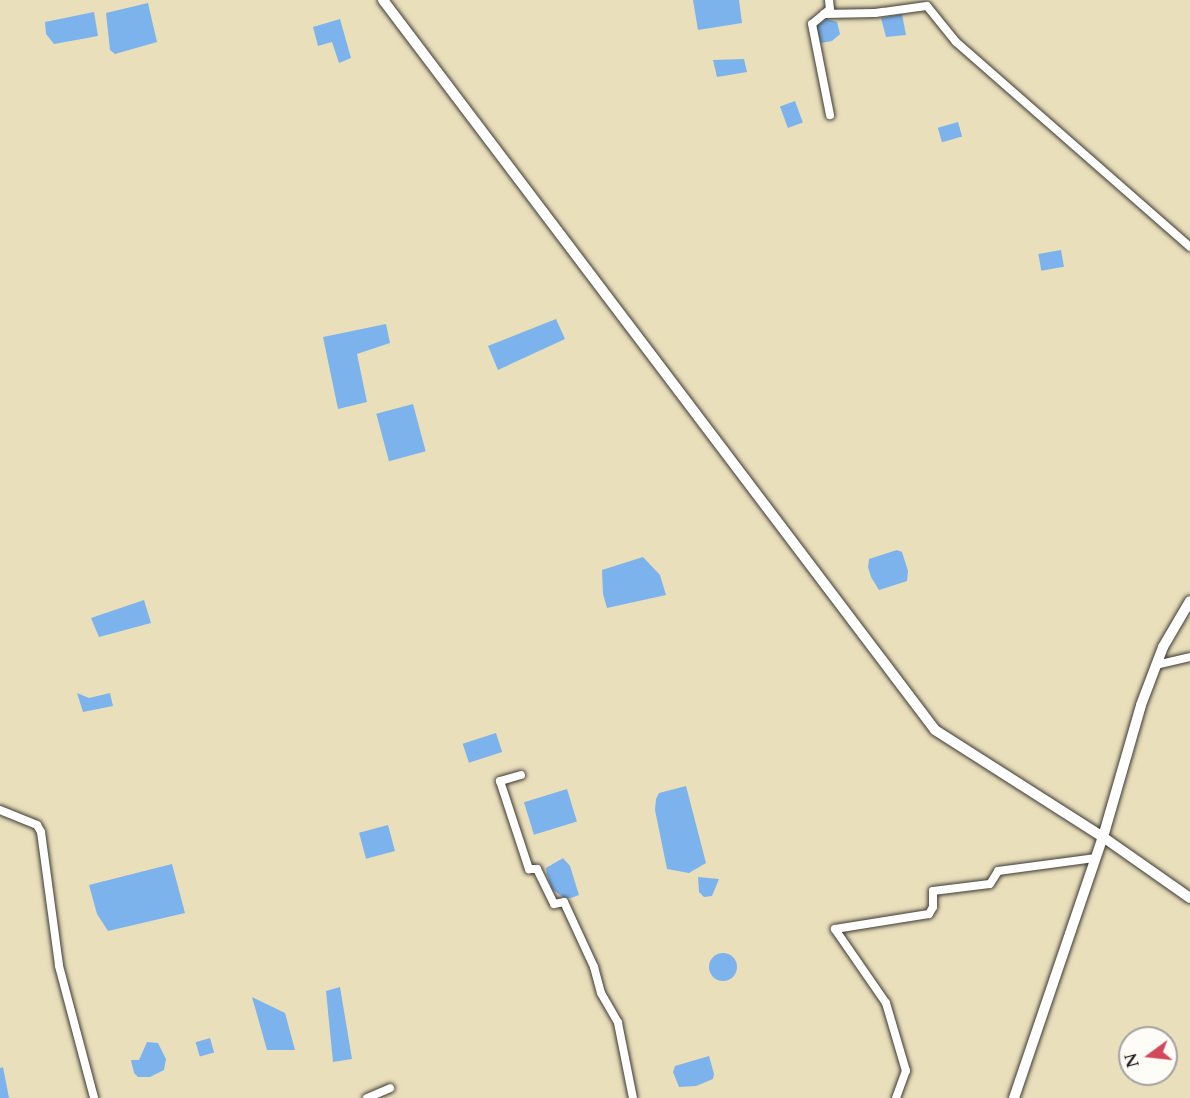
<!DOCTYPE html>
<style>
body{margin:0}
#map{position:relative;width:1190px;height:1098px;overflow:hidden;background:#eadfbb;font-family:Cardo,serif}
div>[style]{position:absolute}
.water>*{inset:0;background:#7db3ec;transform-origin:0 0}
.round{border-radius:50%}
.roads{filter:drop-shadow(0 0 2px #3b3934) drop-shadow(0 0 2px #3b3934)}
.street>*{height:8px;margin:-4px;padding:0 4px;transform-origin:4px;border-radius:4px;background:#fff}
.secondary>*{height:10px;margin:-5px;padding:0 5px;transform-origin:5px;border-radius:5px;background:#fff}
span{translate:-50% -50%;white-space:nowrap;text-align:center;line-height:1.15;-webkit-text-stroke:6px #fdfcf7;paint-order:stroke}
.north{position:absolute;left:1118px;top:1026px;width:60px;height:60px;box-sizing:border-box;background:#fdfcf7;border:2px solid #a3a29f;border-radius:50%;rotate:255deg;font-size:16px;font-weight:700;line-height:24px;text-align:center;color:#1c1c1c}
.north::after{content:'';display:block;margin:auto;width:21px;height:27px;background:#d1495b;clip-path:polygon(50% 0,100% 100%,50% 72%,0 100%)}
</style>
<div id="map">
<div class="water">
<i style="clip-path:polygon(693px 0,739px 0,742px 23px,698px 30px)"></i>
<i style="clip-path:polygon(148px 3px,157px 42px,115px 54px,110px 50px,106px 13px)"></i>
<i style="clip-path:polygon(94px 12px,98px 36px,54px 44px,46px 34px,45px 22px)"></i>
<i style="clip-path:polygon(902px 14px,906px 35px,886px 37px,881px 18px)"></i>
<i style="clip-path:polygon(340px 19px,351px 58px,339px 63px,332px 42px,318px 46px,313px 27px)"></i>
<i style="clip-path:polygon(827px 19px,837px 22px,840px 34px,832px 41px,821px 43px,816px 26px)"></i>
<i style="clip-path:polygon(744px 59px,747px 72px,717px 77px,713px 60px)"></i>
<i style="left:795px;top:101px;width:23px;height:16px;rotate:70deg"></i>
<i style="left:958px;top:122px;width:15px;height:21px;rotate:74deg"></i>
<i style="left:1061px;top:250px;width:17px;height:23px;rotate:80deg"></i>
<i style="clip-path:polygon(556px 319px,565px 339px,498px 370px,488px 346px)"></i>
<i style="clip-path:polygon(386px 324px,390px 343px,357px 354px,367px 402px,338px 409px,323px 337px)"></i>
<i style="left:413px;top:404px;width:49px;height:38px;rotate:75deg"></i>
<i style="clip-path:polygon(897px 550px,902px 552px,908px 571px,907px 581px,879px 590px,871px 577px,868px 567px,869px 559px)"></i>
<i style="clip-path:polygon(643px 557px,660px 575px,666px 595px,607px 608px,603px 594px,602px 570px)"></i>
<i style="clip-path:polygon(144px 600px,151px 623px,99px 637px,91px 618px)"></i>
<i style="clip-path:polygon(77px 693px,89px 698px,110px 693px,113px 706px,83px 712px)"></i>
<i style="left:496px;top:733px;width:20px;height:35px;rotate:72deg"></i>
<i style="clip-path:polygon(686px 786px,706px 863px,689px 873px,667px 869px,655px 810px,656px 799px,659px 793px)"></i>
<i style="left:567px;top:789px;width:34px;height:45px;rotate:73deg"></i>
<i style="left:388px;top:825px;width:27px;height:30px;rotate:75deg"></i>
<i style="clip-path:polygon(563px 858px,570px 866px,579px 895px,571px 898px,564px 898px,552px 889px,547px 875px,546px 868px)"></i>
<i style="clip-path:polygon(172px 864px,185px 913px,108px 931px,97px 914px,89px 885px)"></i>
<i style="clip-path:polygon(698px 877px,719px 879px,712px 896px,704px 897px,699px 892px)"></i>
<i class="round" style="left:709px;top:953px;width:28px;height:28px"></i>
<i style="clip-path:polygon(340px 987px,352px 1059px,333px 1062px,326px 991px)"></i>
<i style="clip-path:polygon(252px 997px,285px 1013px,295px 1050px,267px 1050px)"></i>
<i style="left:210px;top:1038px;width:15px;height:15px;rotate:74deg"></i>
<i style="clip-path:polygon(147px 1042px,158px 1043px,166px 1059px,164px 1070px,150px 1077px,138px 1077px,134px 1073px,131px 1060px,139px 1060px)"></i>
<i style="clip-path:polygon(709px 1056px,714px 1074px,713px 1079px,696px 1086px,679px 1087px,673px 1072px,675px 1066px)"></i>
<i style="clip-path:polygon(3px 1067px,9px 1098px,0 1098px,0 1068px)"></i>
</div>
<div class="roads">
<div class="street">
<i style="left:829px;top:0;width:9px;rotate:84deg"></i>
<i style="left:830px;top:9px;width:23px;rotate:140deg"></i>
<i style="left:812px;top:24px;width:93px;rotate:78.8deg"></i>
<i style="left:824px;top:14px;width:51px;rotate:-1.1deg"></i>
<i style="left:875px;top:13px;width:52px;rotate:-7.7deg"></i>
<i style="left:927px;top:6px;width:46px;rotate:51.1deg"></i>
<i style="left:956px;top:42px;width:311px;rotate:41.2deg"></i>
<i style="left:1156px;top:665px;width:35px;rotate:-13deg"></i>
<i style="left:521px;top:775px;width:22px;rotate:164deg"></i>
<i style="left:500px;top:781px;width:93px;rotate:71.8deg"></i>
<i style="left:529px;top:869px;width:8px"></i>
<i style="left:537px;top:869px;width:39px;rotate:64deg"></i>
<i style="left:554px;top:904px;width:10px;rotate:-11deg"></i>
<i style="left:564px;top:902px;width:72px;rotate:65.2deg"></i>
<i style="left:594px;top:967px;width:27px;rotate:75deg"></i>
<i style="left:601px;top:993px;width:34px;rotate:60deg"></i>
<i style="left:618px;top:1023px;width:76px;rotate:78.7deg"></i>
<i style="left:0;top:810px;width:40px;rotate:22deg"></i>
<i style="left:37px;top:825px;width:8px;rotate:60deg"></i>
<i style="left:41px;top:832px;width:135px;rotate:82.3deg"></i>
<i style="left:59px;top:966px;width:137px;rotate:75.1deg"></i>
<i style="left:367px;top:1098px;width:25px;rotate:-23deg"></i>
<i style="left:896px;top:1098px;width:29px;rotate:-70deg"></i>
<i style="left:906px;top:1071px;width:71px;rotate:-106.4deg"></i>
<i style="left:886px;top:1003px;width:90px;rotate:-124.6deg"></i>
<i style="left:835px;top:929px;width:95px;rotate:-9.1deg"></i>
<i style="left:929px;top:914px;width:8px;rotate:-60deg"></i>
<i style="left:933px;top:907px;width:16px;rotate:-90deg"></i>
<i style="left:933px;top:891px;width:57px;rotate:-7deg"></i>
<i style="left:990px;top:884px;width:15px;rotate:-58deg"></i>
<i style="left:998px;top:871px;width:99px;rotate:-7.6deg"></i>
</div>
<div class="secondary">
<i style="left:383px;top:0;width:915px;rotate:52.9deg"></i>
<i style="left:935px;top:730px;width:199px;rotate:32.5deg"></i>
<i style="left:1103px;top:837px;width:106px;rotate:35deg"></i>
<i style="left:1014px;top:1098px;width:276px;rotate:-71.2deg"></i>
<i style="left:1103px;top:837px;width:137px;rotate:-73.9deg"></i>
<i style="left:1141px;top:705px;width:62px;rotate:-69.2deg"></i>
<i style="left:1163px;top:647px;width:53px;rotate:-59.6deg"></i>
</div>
</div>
<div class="north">N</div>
</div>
